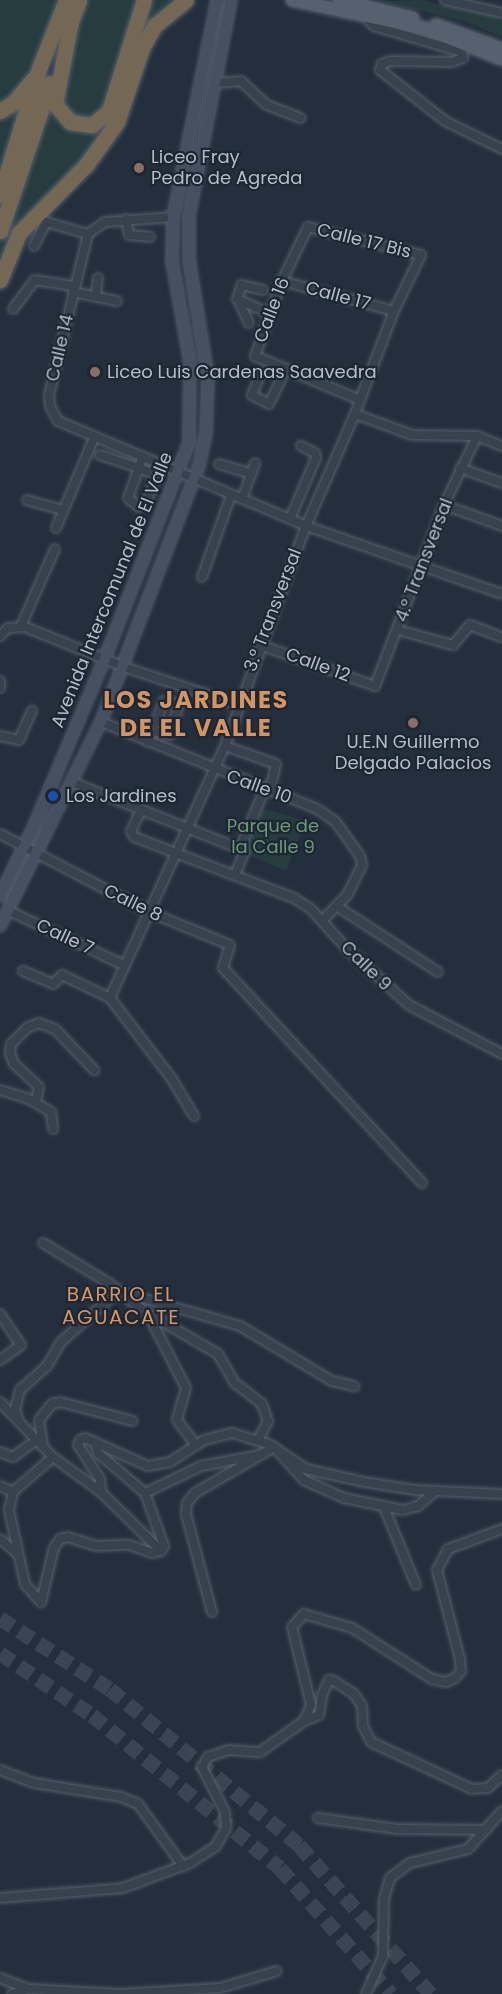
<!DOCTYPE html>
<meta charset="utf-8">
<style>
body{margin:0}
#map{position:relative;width:502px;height:1994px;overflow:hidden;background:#242f3e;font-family:Poppins,sans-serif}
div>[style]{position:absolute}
.green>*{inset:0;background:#263c3f}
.highway-tunnel>*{height:15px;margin-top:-7.5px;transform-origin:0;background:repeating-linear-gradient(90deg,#3a4453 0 15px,transparent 0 23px)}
.roads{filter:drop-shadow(0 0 2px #565f6c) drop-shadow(0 0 2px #565f6c)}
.street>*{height:8px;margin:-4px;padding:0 4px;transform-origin:4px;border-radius:4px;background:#38414e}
.secondary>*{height:10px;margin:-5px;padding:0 5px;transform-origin:5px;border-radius:5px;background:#465061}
.primary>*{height:12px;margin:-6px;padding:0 6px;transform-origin:6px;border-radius:6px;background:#56606e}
.highway>*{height:15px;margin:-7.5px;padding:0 7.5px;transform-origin:7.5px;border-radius:7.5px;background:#746855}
.dots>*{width:16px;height:16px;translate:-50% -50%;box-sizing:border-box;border:3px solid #1d2633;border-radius:50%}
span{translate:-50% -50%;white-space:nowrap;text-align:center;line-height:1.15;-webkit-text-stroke:4.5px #1d2633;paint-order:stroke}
.poi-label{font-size:18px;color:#b4bcc9}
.left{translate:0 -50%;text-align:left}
.street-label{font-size:18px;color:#b4bcc9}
.park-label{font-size:18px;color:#6b9a76}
.neighbourhood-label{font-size:20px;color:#d59563;letter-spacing:1.5px}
.district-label{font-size:24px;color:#d59563;font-weight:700;letter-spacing:1.5px}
</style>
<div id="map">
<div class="green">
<i style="clip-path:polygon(0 0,66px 0,0 195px)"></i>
<i style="clip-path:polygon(79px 0,186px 0,163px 14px,117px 122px,19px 233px,0 280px,0 231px)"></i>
<i style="clip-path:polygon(420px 0,502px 18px,502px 37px,464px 21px,378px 1px)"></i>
<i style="clip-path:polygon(258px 807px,306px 821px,286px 871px,249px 855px,244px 846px)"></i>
</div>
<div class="highway-tunnel">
<i style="left:0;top:1618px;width:131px;rotate:32.8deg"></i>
<i style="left:110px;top:1689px;width:245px;rotate:39.5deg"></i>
<i style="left:299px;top:1845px;width:199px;rotate:48.5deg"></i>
<i style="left:0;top:1653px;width:111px;rotate:34deg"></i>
<i style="left:92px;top:1715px;width:242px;rotate:39.1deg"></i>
<i style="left:280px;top:1868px;width:168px;rotate:48.6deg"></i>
</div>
<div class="roads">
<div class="street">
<i style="left:445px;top:0;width:58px;rotate:12.8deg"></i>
<i style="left:363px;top:15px;width:16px;rotate:45deg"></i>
<i style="left:374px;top:26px;width:92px;rotate:16.5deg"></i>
<i style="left:462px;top:52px;width:6px;rotate:81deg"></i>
<i style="left:463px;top:58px;width:12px;rotate:160deg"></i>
<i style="left:452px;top:62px;width:62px;rotate:-179.1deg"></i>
<i style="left:390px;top:61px;width:9px;rotate:159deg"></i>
<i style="left:382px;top:64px;width:6px;rotate:108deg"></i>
<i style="left:380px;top:70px;width:83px;rotate:38.1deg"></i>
<i style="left:445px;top:121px;width:64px;rotate:26.2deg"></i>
<i style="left:215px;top:83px;width:26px;rotate:-4deg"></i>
<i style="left:241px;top:81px;width:35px;rotate:43deg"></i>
<i style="left:267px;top:105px;width:36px;rotate:21deg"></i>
<i style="left:173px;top:217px;width:68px;rotate:175.8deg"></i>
<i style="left:105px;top:222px;width:21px;rotate:145deg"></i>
<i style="left:88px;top:234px;width:166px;rotate:103.6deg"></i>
<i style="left:49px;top:395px;width:11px;rotate:85deg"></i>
<i style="left:50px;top:406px;width:17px;rotate:62deg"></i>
<i style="left:58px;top:421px;width:269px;rotate:22.9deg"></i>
<i style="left:306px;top:526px;width:207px;rotate:19.1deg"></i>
<i style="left:126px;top:219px;width:16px;rotate:79deg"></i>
<i style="left:129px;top:235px;width:21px;rotate:5deg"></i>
<i style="left:34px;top:246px;width:27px;rotate:-63deg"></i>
<i style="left:46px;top:222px;width:44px;rotate:15.9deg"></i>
<i style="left:282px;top:281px;width:116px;rotate:15deg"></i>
<i style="left:263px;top:290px;width:22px;rotate:-167deg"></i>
<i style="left:242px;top:285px;width:15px;rotate:110deg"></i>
<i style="left:237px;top:299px;width:36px;rotate:24deg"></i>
<i style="left:73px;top:292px;width:45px;rotate:11.6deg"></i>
<i style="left:96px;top:296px;width:18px;rotate:-84deg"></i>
<i style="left:239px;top:301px;width:24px;rotate:66deg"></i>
<i style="left:13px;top:309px;width:36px;rotate:-53deg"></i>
<i style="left:35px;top:280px;width:39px;rotate:9deg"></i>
<i style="left:261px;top:373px;width:24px;rotate:112deg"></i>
<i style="left:252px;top:395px;width:19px;rotate:28deg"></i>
<i style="left:269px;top:404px;width:39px;rotate:-64deg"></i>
<i style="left:355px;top:414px;width:61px;rotate:20.2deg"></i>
<i style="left:412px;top:435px;width:65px;rotate:0.9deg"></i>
<i style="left:477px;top:436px;width:27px;rotate:22deg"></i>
<i style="left:100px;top:455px;width:41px;rotate:18.4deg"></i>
<i style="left:139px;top:468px;width:18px;rotate:22deg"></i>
<i style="left:156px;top:475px;width:31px;rotate:109deg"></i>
<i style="left:146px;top:504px;width:8px;rotate:157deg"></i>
<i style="left:139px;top:507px;width:14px;rotate:-141deg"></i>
<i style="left:128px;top:498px;width:32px;rotate:-70deg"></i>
<i style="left:139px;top:468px;width:10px;rotate:-73deg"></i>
<i style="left:219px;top:464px;width:34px;rotate:17deg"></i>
<i style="left:460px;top:468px;width:45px;rotate:19.7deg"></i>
<i style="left:242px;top:499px;width:38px;rotate:-70deg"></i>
<i style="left:27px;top:500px;width:37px;rotate:16deg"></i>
<i style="left:444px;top:505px;width:62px;rotate:19.9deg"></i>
<i style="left:290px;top:519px;width:66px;rotate:-66.9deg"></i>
<i style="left:316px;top:458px;width:5px;rotate:-101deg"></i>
<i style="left:315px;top:453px;width:16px;rotate:-153deg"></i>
<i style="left:56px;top:528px;width:98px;rotate:-67.1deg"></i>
<i style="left:202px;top:577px;width:87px;rotate:-70.5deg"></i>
<i style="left:21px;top:626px;width:84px;rotate:-66.2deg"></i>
<i style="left:398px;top:630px;width:57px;rotate:15.3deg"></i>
<i style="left:453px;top:645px;width:26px;rotate:-50deg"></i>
<i style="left:470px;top:625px;width:34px;rotate:21deg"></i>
<i style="left:0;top:636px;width:11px;rotate:-45deg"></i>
<i style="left:8px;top:628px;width:17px;rotate:-3deg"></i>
<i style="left:25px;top:627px;width:107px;rotate:22deg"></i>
<i style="left:124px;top:667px;width:120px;rotate:18.4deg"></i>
<i style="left:260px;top:645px;width:122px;rotate:19.6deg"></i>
<i style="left:375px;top:686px;width:194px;rotate:-69.1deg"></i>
<i style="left:444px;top:505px;width:76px;rotate:-64.4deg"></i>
<i style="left:0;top:681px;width:7px;rotate:90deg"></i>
<i style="left:101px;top:722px;width:233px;rotate:21.9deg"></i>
<i style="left:317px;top:809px;width:22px;rotate:34deg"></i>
<i style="left:335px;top:821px;width:43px;rotate:54.5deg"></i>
<i style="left:360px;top:856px;width:9px;rotate:77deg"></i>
<i style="left:362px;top:865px;width:32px;rotate:116deg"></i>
<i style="left:348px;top:894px;width:37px;rotate:134deg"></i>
<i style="left:0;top:736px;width:19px;rotate:12deg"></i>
<i style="left:19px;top:740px;width:32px;rotate:-66deg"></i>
<i style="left:148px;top:742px;width:44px;rotate:-68.7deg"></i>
<i style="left:164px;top:701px;width:15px;rotate:11deg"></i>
<i style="left:179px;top:704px;width:32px;rotate:106deg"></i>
<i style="left:170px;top:735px;width:17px;rotate:-167deg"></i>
<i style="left:225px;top:746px;width:54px;rotate:19.4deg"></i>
<i style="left:276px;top:764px;width:27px;rotate:103deg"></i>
<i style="left:74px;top:783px;width:184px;rotate:21.7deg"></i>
<i style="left:245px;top:851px;width:26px;rotate:113deg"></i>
<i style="left:141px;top:810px;width:23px;rotate:115deg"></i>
<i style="left:131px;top:831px;width:7px;rotate:63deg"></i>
<i style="left:134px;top:837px;width:171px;rotate:20.9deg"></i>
<i style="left:294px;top:898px;width:20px;rotate:33deg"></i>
<i style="left:311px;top:909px;width:54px;rotate:48deg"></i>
<i style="left:347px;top:949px;width:84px;rotate:42.1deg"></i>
<i style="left:409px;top:1005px;width:105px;rotate:27.8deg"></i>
<i style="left:0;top:834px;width:168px;rotate:27.6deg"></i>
<i style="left:149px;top:912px;width:87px;rotate:22.2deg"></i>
<i style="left:230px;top:945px;width:24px;rotate:107deg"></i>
<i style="left:223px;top:968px;width:293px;rotate:47.2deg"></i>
<i style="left:240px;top:849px;width:66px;rotate:-67.7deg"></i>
<i style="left:338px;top:907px;width:119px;rotate:33deg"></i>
<i style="left:7px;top:910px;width:127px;rotate:25.2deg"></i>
<i style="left:23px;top:971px;width:33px;rotate:23deg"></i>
<i style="left:53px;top:984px;width:13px;rotate:-45deg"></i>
<i style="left:62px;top:975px;width:53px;rotate:25.6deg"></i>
<i style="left:110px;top:998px;width:102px;rotate:52.6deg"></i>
<i style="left:172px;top:1079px;width:43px;rotate:59.3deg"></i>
<i style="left:110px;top:998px;width:277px;rotate:-65.5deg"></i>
<i style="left:225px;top:746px;width:234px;rotate:-69.8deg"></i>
<i style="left:306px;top:526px;width:122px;rotate:-66.4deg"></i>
<i style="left:355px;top:414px;width:15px;rotate:-70deg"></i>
<i style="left:360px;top:400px;width:95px;rotate:-69.1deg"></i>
<i style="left:394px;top:311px;width:62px;rotate:-64.3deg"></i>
<i style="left:421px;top:255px;width:116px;rotate:-166.1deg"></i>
<i style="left:308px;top:227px;width:60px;rotate:115.7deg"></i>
<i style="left:282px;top:281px;width:80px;rotate:109.8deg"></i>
<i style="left:255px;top:356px;width:114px;rotate:22.7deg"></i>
<i style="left:0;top:1090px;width:28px;rotate:17deg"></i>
<i style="left:27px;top:1098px;width:28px;rotate:30deg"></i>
<i style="left:51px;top:1112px;width:17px;rotate:83deg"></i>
<i style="left:36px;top:1102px;width:15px;rotate:-79deg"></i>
<i style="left:39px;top:1087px;width:34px;rotate:-137deg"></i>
<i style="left:14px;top:1064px;width:12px;rotate:-110deg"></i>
<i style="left:10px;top:1053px;width:9px;rotate:-84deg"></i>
<i style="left:11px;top:1044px;width:23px;rotate:-45deg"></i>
<i style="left:27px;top:1028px;width:13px;rotate:-23deg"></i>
<i style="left:39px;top:1023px;width:17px;rotate:21deg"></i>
<i style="left:55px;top:1029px;width:57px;rotate:46.4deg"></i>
<i style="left:43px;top:1243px;width:75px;rotate:31.4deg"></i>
<i style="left:107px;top:1282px;width:52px;rotate:38deg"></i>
<i style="left:148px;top:1314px;width:83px;rotate:62.8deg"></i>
<i style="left:186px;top:1388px;width:33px;rotate:106deg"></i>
<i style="left:177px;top:1420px;width:31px;rotate:53deg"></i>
<i style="left:0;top:1314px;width:37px;rotate:56deg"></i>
<i style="left:21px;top:1345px;width:26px;rotate:144deg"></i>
<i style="left:151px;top:1315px;width:78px;rotate:30.2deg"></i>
<i style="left:218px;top:1354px;width:34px;rotate:60deg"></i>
<i style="left:235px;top:1383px;width:34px;rotate:38deg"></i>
<i style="left:262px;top:1404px;width:18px;rotate:71deg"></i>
<i style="left:268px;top:1421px;width:21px;rotate:118deg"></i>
<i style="left:0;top:1402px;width:76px;rotate:46.1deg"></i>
<i style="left:53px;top:1457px;width:59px;rotate:36.1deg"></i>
<i style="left:101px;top:1492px;width:13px;rotate:-94deg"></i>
<i style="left:100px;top:1479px;width:40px;rotate:-122.9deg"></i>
<i style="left:78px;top:1445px;width:5px;rotate:-68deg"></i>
<i style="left:80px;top:1440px;width:5px;rotate:-22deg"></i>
<i style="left:85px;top:1438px;width:69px;rotate:24deg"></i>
<i style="left:148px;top:1466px;width:22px;rotate:-10deg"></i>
<i style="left:170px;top:1462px;width:40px;rotate:-32.9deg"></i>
<i style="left:204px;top:1440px;width:29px;rotate:-14deg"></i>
<i style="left:232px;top:1433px;width:39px;rotate:17deg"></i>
<i style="left:269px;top:1444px;width:45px;rotate:34deg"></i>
<i style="left:306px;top:1469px;width:59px;rotate:12.6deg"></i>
<i style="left:364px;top:1482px;width:52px;rotate:8.9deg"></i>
<i style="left:415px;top:1490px;width:87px;rotate:2.6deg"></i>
<i style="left:19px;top:1422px;width:13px;rotate:-108deg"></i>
<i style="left:15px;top:1410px;width:21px;rotate:-76deg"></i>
<i style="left:20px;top:1390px;width:36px;rotate:-42deg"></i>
<i style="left:47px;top:1366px;width:28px;rotate:-60deg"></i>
<i style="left:61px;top:1342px;width:76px;rotate:-41.8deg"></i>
<i style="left:118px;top:1291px;width:127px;rotate:16deg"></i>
<i style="left:240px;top:1326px;width:107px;rotate:30.9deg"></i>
<i style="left:332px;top:1381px;width:23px;rotate:13deg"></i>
<i style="left:95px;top:1442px;width:11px;rotate:75deg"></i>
<i style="left:98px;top:1453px;width:62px;rotate:40.4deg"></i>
<i style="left:43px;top:1447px;width:27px;rotate:-98deg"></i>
<i style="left:39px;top:1420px;width:21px;rotate:-51deg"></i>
<i style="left:52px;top:1404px;width:8px;rotate:-14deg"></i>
<i style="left:60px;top:1402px;width:75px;rotate:14.6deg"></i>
<i style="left:0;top:1452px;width:14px;rotate:21deg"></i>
<i style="left:13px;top:1457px;width:29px;rotate:-36deg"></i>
<i style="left:0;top:1486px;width:14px;rotate:25deg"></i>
<i style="left:101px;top:1492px;width:84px;rotate:44.5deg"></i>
<i style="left:384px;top:1507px;width:84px;rotate:67.7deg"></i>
<i style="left:0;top:1539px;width:23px;rotate:40deg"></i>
<i style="left:41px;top:1602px;width:56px;rotate:-76.5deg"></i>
<i style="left:54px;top:1548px;width:11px;rotate:-56deg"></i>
<i style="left:60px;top:1539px;width:8px;rotate:-14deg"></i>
<i style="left:68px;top:1537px;width:28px;rotate:18deg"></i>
<i style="left:95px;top:1546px;width:34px;rotate:-2deg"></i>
<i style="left:129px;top:1545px;width:24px;rotate:19deg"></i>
<i style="left:152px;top:1553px;width:9px;rotate:-13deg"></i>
<i style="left:161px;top:1551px;width:6px;rotate:-59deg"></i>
<i style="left:164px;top:1546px;width:56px;rotate:-109.7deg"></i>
<i style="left:145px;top:1493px;width:62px;rotate:-25.7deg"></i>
<i style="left:201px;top:1466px;width:60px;rotate:-10.6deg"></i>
<i style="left:41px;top:1602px;width:24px;rotate:-132deg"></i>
<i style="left:25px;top:1584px;width:76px;rotate:-102.2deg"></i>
<i style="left:9px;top:1510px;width:18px;rotate:-77deg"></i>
<i style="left:13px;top:1492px;width:53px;rotate:-41.2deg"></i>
<i style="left:212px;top:1612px;width:101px;rotate:-104.9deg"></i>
<i style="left:186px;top:1514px;width:11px;rotate:-85deg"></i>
<i style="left:187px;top:1503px;width:13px;rotate:-51deg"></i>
<i style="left:195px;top:1493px;width:91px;rotate:-30.2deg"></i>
<i style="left:274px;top:1447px;width:45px;rotate:47.7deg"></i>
<i style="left:304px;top:1480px;width:44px;rotate:24.2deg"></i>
<i style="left:344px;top:1498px;width:60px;rotate:11.5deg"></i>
<i style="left:403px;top:1510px;width:16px;rotate:-15deg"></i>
<i style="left:418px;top:1506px;width:23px;rotate:-41deg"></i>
<i style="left:304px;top:1721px;width:16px;rotate:-22deg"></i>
<i style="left:319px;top:1715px;width:20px;rotate:-81deg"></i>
<i style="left:322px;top:1695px;width:17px;rotate:-65deg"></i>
<i style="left:329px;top:1680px;width:5px;rotate:11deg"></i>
<i style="left:334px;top:1681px;width:24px;rotate:33deg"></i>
<i style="left:354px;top:1694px;width:14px;rotate:56deg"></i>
<i style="left:362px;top:1706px;width:20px;rotate:87deg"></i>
<i style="left:363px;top:1726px;width:18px;rotate:63deg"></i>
<i style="left:371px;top:1742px;width:111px;rotate:25deg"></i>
<i style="left:472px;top:1789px;width:16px;rotate:-4deg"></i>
<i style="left:488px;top:1788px;width:19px;rotate:-43deg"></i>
<i style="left:0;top:1770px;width:36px;rotate:21deg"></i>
<i style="left:34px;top:1783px;width:88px;rotate:9.1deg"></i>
<i style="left:121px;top:1797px;width:18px;rotate:22deg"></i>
<i style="left:138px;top:1804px;width:77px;rotate:54deg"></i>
<i style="left:318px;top:1818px;width:80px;rotate:7.9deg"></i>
<i style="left:397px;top:1829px;width:89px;rotate:0.6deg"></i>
<i style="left:0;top:1898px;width:123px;rotate:-4.6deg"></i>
<i style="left:123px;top:1888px;width:72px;rotate:-20.5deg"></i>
<i style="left:190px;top:1863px;width:31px;rotate:-33deg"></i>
<i style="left:216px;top:1846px;width:21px;rotate:-61deg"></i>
<i style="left:226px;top:1828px;width:16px;rotate:-94deg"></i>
<i style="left:225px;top:1812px;width:51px;rotate:-117.1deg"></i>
<i style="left:202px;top:1767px;width:12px;rotate:-59deg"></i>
<i style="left:208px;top:1757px;width:21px;rotate:-19deg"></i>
<i style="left:228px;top:1750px;width:32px;rotate:4deg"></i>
<i style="left:260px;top:1752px;width:54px;rotate:-35.2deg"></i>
<i style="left:304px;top:1721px;width:17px;rotate:-66deg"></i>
<i style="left:311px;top:1705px;width:80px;rotate:-103.7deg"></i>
<i style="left:292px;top:1627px;width:18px;rotate:-47deg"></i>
<i style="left:304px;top:1614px;width:50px;rotate:16.3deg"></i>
<i style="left:352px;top:1628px;width:95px;rotate:32.5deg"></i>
<i style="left:432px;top:1679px;width:14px;rotate:12deg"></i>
<i style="left:446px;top:1682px;width:10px;rotate:-24deg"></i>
<i style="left:455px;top:1678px;width:9px;rotate:-49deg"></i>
<i style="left:461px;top:1671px;width:12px;rotate:-95deg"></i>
<i style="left:460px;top:1659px;width:92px;rotate:-104.5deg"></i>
<i style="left:437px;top:1570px;width:24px;rotate:-62deg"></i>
<i style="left:448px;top:1549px;width:58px;rotate:-20.3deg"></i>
<i style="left:0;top:1978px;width:31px;rotate:21deg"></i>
<i style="left:29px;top:1989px;width:91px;rotate:3.1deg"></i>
<i style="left:120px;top:1994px;width:100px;rotate:-3.4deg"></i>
<i style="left:220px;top:1988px;width:59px;rotate:-16.6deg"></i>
<i style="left:12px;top:1994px;width:17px;rotate:-17deg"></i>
<i style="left:366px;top:1994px;width:42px;rotate:-65.9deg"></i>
<i style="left:383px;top:1956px;width:57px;rotate:-89deg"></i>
<i style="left:384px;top:1899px;width:22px;rotate:-74deg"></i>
<i style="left:390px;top:1878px;width:25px;rotate:-37deg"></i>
<i style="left:410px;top:1863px;width:60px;rotate:-13.6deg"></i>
<i style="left:468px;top:1849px;width:51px;rotate:-48.2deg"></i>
</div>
<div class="secondary">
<i style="left:0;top:896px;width:78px;rotate:-64.1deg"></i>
<i style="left:34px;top:826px;width:182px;rotate:-67.1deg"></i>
<i style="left:105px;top:658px;width:231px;rotate:-68.7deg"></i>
<i style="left:189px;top:443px;width:81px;rotate:-89.3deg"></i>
<i style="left:190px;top:362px;width:103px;rotate:-100.1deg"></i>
<i style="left:172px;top:261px;width:44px;rotate:-88.7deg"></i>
<i style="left:173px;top:217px;width:221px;rotate:-78.5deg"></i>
<i style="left:0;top:926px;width:228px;rotate:-63.7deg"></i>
<i style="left:101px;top:722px;width:274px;rotate:-69.1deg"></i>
<i style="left:199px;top:466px;width:33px;rotate:-78deg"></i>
<i style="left:206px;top:434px;width:57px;rotate:-88deg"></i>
<i style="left:208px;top:377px;width:119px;rotate:-99.2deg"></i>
<i style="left:189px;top:260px;width:44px;rotate:-90deg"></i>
<i style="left:189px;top:216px;width:220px;rotate:-79deg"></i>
</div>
<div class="primary">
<i style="left:292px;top:0;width:135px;rotate:12deg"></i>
<i style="left:424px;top:28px;width:84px;rotate:21.7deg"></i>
<i style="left:340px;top:0;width:75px;rotate:13.9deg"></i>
<i style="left:436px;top:25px;width:70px;rotate:20deg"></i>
</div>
<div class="highway">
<i style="left:71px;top:20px;width:86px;rotate:100.8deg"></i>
<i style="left:55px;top:104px;width:23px;rotate:50deg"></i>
<i style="left:70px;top:122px;width:22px;rotate:8deg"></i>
<i style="left:92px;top:125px;width:22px;rotate:-39deg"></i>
<i style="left:109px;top:111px;width:116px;rotate:-72.5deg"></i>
<i style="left:68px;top:29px;width:31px;rotate:-69deg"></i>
<i style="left:0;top:111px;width:15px;rotate:-32deg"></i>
<i style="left:13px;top:103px;width:31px;rotate:-50deg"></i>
<i style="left:0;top:195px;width:135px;rotate:-72.8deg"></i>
<i style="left:40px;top:66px;width:71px;rotate:-68.5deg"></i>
<i style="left:0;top:231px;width:156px;rotate:-71.3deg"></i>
<i style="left:0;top:280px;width:51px;rotate:-68deg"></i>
<i style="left:19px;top:233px;width:95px;rotate:-45.4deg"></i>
<i style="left:86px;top:165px;width:53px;rotate:-54.2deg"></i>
<i style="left:117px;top:122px;width:78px;rotate:-71.3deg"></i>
<i style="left:142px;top:48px;width:25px;rotate:-61deg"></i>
<i style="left:154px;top:26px;width:41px;rotate:-39.1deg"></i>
</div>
</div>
<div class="dots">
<i style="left:139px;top:168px;background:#8d6e63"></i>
<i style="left:95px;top:372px;background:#8d6e63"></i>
<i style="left:413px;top:723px;background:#8d6e63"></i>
<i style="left:53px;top:796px;background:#1a4fb4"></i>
</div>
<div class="poi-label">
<span class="left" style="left:151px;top:168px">Liceo Fray<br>Pedro de Agreda</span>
<span class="left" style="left:107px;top:372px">Liceo Luis Cardenas Saavedra</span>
<span style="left:413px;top:753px">U.E.N Guillermo<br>Delgado Palacios</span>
<span class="left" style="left:66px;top:796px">Los Jardines</span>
</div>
<div class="street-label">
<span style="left:364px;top:241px;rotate:14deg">Calle 17 Bis</span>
<span style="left:338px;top:296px;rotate:15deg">Calle 17</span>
<span style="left:272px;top:310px;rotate:-69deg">Calle 16</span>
<span style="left:60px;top:348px;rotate:-77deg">Calle 14</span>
<span style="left:424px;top:560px;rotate:-69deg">4.° Transversal</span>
<span style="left:112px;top:590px;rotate:-68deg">Avenida Intercomunal de El Valle</span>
<span style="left:273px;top:610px;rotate:-69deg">3.° Transversal</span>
<span style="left:318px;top:665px;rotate:20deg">Calle 12</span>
<span style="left:259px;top:787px;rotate:20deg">Calle 10</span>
<span style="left:133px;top:903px;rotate:26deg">Calle 8</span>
<span style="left:65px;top:937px;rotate:25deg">Calle 7</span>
<span style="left:366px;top:966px;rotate:44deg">Calle 9</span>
</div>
<div class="park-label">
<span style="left:273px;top:837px">Parque de<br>la Calle 9</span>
</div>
<div class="neighbourhood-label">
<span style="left:121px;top:1306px">BARRIO EL<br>AGUACATE</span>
</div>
<div class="district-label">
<span style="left:196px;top:714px">LOS JARDINES<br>DE EL VALLE</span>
</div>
</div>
